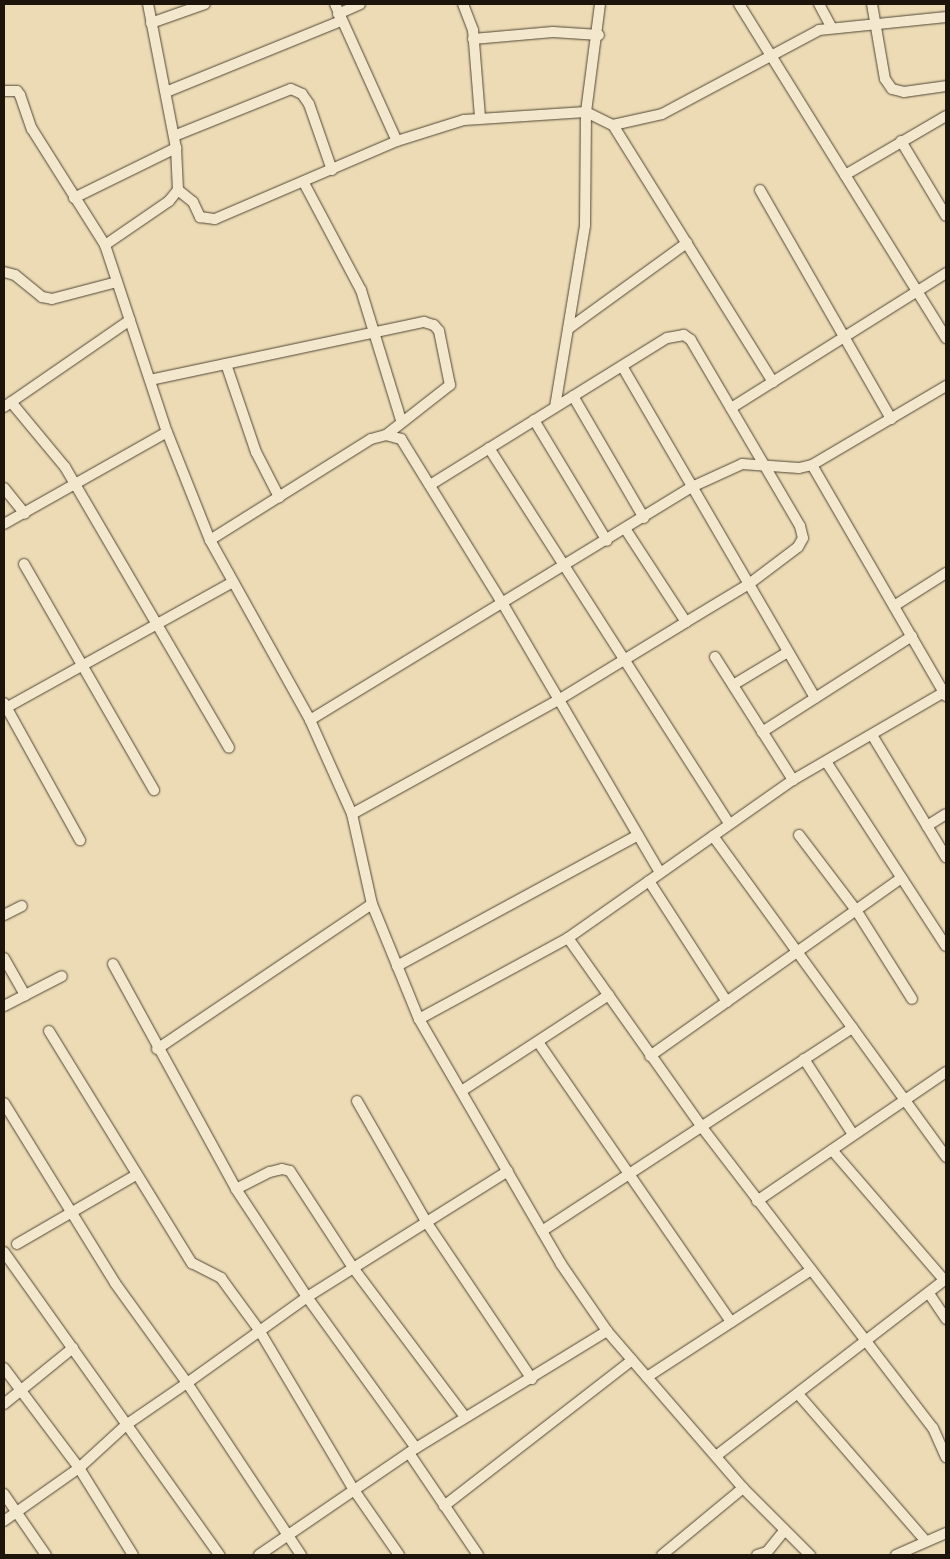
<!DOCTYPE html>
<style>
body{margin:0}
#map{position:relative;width:950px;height:1559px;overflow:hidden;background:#ecdbb4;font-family:"Gentium Book Plus",serif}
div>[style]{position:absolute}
.roads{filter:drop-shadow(0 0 1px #514636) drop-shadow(0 0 1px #514636)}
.street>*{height:10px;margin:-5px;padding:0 5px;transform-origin:5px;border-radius:5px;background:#f3e8ce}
span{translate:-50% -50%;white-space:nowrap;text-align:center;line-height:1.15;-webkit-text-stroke:4px #f3e8ce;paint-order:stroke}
.frame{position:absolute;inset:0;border:5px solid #1d150c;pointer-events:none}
</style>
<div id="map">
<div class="roads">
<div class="street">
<i style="left:335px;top:4px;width:150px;rotate:65.7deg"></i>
<i style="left:463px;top:4px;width:28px;rotate:69deg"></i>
<i style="left:473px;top:30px;width:87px;rotate:85.4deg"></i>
<i style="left:739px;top:4px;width:393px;rotate:58.2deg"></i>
<i style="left:819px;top:4px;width:26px;rotate:62deg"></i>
<i style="left:872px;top:4px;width:76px;rotate:80.2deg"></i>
<i style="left:885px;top:79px;width:12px;rotate:55deg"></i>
<i style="left:892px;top:89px;width:12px;rotate:14deg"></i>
<i style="left:904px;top:92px;width:42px;rotate:-8.1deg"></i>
<i style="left:338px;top:14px;width:24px;rotate:-24deg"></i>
<i style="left:151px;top:23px;width:57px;rotate:-19.4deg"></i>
<i style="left:473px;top:39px;width:80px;rotate:-5deg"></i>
<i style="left:553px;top:32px;width:46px;rotate:3.7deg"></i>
<i style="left:4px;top:91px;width:13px"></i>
<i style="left:17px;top:91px;width:5px;rotate:53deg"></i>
<i style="left:20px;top:95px;width:36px;rotate:71deg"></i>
<i style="left:32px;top:129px;width:137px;rotate:57.8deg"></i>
<i style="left:105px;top:245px;width:197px;rotate:71.7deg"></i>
<i style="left:167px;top:432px;width:116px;rotate:68.3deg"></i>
<i style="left:210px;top:540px;width:206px;rotate:60.9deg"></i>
<i style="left:310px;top:720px;width:103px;rotate:65.9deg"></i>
<i style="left:352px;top:814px;width:92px;rotate:77.5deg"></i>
<i style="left:372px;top:904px;width:124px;rotate:67.8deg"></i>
<i style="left:419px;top:1019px;width:283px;rotate:59.9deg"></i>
<i style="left:561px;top:1264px;width:81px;rotate:55.5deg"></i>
<i style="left:607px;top:1331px;width:208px;rotate:49.1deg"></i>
<i style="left:743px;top:1488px;width:95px;rotate:45deg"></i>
<i style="left:166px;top:92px;width:189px;rotate:-22.1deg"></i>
<i style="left:613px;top:125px;width:50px;rotate:-12.7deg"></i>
<i style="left:662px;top:114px;width:178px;rotate:-28.1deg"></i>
<i style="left:819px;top:30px;width:128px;rotate:-5.8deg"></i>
<i style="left:174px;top:136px;width:126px;rotate:-21.9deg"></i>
<i style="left:291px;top:89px;width:12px;rotate:24deg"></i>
<i style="left:302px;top:94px;width:12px;rotate:55deg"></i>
<i style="left:309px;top:104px;width:70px;rotate:70.8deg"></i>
<i style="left:901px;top:141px;width:87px;rotate:59deg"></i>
<i style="left:845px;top:175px;width:117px;rotate:-30.3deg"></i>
<i style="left:304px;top:183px;width:121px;rotate:62deg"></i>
<i style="left:361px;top:290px;width:136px;rotate:72.9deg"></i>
<i style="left:178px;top:190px;width:19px;rotate:39deg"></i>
<i style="left:193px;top:202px;width:17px;rotate:65deg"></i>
<i style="left:200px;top:217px;width:15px;rotate:8deg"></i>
<i style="left:215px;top:219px;width:198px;rotate:-23.2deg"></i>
<i style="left:397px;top:141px;width:70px;rotate:-17.4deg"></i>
<i style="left:464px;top:120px;width:122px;rotate:-3.8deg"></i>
<i style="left:586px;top:112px;width:30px;rotate:26deg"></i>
<i style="left:613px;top:125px;width:303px;rotate:58.1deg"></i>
<i style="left:760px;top:190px;width:264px;rotate:60.2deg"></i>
<i style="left:74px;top:198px;width:114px;rotate:-26.1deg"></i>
<i style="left:105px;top:245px;width:78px;rotate:-34.5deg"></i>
<i style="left:169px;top:201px;width:14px;rotate:-51deg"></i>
<i style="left:178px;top:190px;width:42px;rotate:-92.7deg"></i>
<i style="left:176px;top:148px;width:147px;rotate:-101deg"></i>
<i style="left:4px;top:272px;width:11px;rotate:15deg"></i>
<i style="left:15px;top:275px;width:35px;rotate:39deg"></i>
<i style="left:42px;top:297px;width:10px;rotate:11deg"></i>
<i style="left:52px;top:299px;width:67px;rotate:-14.7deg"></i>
<i style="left:568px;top:329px;width:147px;rotate:-35.9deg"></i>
<i style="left:226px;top:364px;width:93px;rotate:71.2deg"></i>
<i style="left:256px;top:452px;width:51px;rotate:62.9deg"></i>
<i style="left:622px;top:366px;width:384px;rotate:59.8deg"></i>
<i style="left:150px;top:380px;width:280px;rotate:-12deg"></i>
<i style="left:424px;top:322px;width:10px;rotate:17deg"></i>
<i style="left:434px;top:325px;width:8px;rotate:50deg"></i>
<i style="left:439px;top:331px;width:55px;rotate:78.5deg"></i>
<i style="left:450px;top:385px;width:81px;rotate:142deg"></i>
<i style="left:573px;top:396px;width:141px;rotate:59.8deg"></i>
<i style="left:11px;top:402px;width:85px;rotate:50.3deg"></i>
<i style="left:65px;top:467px;width:325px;rotate:59.7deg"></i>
<i style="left:4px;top:407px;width:153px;rotate:-34.6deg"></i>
<i style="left:555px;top:407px;width:184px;rotate:-80.6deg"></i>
<i style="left:585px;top:225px;width:113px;rotate:-89.5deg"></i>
<i style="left:586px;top:112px;width:109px;rotate:-82.6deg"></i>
<i style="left:731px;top:408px;width:254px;rotate:-32.1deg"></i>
<i style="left:534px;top:420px;width:141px;rotate:58.9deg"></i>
<i style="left:489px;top:448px;width:445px;rotate:57.4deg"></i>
<i style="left:812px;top:465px;width:267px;rotate:59.9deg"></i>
<i style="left:4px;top:488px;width:33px;rotate:51deg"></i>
<i style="left:4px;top:524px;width:187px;rotate:-29.4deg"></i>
<i style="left:626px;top:530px;width:110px;rotate:56.9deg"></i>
<i style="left:210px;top:540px;width:190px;rotate:-32.1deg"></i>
<i style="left:371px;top:439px;width:16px;rotate:-15deg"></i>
<i style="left:386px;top:435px;width:16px;rotate:15deg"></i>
<i style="left:401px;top:439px;width:194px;rotate:58.3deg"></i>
<i style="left:503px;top:604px;width:311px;rotate:59.7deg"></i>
<i style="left:24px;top:564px;width:261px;rotate:60.1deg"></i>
<i style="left:894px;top:606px;width:62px;rotate:-32.4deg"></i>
<i style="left:715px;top:657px;width:146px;rotate:57.6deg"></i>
<i style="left:733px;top:685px;width:64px;rotate:-31deg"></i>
<i style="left:4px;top:703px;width:157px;rotate:61deg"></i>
<i style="left:4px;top:709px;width:262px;rotate:-29deg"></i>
<i style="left:310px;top:720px;width:450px;rotate:-31.4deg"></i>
<i style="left:694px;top:486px;width:53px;rotate:-24.6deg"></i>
<i style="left:742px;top:464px;width:57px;rotate:4deg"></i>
<i style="left:799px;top:468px;width:13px;rotate:-13deg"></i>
<i style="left:812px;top:465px;width:156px;rotate:-30.5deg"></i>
<i style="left:762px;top:732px;width:178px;rotate:-32.6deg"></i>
<i style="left:872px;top:735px;width:143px;rotate:58.8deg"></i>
<i style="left:827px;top:763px;width:218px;rotate:57deg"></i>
<i style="left:352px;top:814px;width:238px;rotate:-28.9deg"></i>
<i style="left:560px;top:699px;width:148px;rotate:-31.4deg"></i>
<i style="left:686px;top:622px;width:74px;rotate:-31.1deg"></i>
<i style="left:749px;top:584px;width:61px;rotate:-37.1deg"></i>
<i style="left:798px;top:547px;width:10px;rotate:-61deg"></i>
<i style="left:803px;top:538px;width:12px;rotate:-104deg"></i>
<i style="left:800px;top:526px;width:216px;rotate:-120.4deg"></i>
<i style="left:691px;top:340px;width:9px;rotate:-144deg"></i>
<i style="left:684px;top:335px;width:17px;rotate:170deg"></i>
<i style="left:667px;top:338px;width:279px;rotate:148.2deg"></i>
<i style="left:927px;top:826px;width:22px;rotate:-32deg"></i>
<i style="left:799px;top:835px;width:94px;rotate:52.8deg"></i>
<i style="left:856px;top:910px;width:105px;rotate:57.8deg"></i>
<i style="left:713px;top:836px;width:397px;rotate:54deg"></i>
<i style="left:649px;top:881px;width:144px;rotate:57.2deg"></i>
<i style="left:4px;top:915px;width:20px;rotate:-27deg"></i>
<i style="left:568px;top:938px;width:230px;rotate:54.7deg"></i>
<i style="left:701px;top:1126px;width:381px;rotate:52.5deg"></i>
<i style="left:933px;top:1428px;width:32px;rotate:66deg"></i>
<i style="left:4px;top:958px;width:43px;rotate:60.4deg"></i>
<i style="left:113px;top:964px;width:256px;rotate:61.3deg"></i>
<i style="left:236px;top:1189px;width:129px;rotate:56.7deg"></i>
<i style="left:307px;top:1297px;width:186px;rotate:54.2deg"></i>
<i style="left:397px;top:966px;width:274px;rotate:-28.5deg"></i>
<i style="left:4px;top:1006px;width:65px;rotate:-27.3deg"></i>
<i style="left:419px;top:1019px;width:170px;rotate:-28.5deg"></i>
<i style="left:568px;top:938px;width:275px;rotate:-35.1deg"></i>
<i style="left:793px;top:780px;width:175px;rotate:-30.2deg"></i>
<i style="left:49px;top:1031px;width:273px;rotate:58.4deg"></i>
<i style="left:192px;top:1263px;width:33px;rotate:27deg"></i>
<i style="left:221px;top:1278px;width:64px;rotate:53.8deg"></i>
<i style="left:259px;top:1330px;width:186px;rotate:59.3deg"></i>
<i style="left:354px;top:1490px;width:79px;rotate:55.3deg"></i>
<i style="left:538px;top:1042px;width:340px;rotate:55.4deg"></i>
<i style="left:157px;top:1049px;width:259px;rotate:-34deg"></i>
<i style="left:650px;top:1056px;width:308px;rotate:-35.3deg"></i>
<i style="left:804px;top:1059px;width:88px;rotate:57deg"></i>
<i style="left:463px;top:1090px;width:174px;rotate:-33.1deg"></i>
<i style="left:357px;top:1101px;width:141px;rotate:60.2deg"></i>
<i style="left:427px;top:1223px;width:188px;rotate:56.1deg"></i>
<i style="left:4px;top:1103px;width:211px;rotate:58.3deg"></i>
<i style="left:115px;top:1283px;width:123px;rotate:54.2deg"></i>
<i style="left:187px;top:1383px;width:74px;rotate:145.5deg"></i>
<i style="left:126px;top:1425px;width:64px;rotate:137.5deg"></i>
<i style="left:79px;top:1468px;width:92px;rotate:144.8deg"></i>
<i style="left:832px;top:1150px;width:173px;rotate:49.2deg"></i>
<i style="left:236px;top:1189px;width:38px;rotate:-27deg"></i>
<i style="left:270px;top:1172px;width:12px;rotate:-14deg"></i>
<i style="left:282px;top:1169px;width:8px;rotate:14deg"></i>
<i style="left:290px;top:1171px;width:117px;rotate:56.9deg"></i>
<i style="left:354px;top:1269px;width:185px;rotate:53.1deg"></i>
<i style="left:757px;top:1201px;width:229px;rotate:-34.3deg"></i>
<i style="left:542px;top:1231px;width:371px;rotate:-33.2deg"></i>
<i style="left:17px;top:1244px;width:138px;rotate:-30.1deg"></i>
<i style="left:4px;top:1252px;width:372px;rotate:54.6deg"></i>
<i style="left:930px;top:1295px;width:29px;rotate:56deg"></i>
<i style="left:4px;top:1368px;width:125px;rotate:53.1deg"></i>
<i style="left:79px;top:1468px;width:102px;rotate:58.2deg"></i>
<i style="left:647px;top:1377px;width:196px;rotate:-33.1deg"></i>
<i style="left:798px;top:1394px;width:195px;rotate:49deg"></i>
<i style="left:4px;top:1404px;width:89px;rotate:-39.1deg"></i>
<i style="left:409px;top:1453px;width:123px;rotate:55.9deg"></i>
<i style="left:716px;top:1456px;width:290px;rotate:-37.6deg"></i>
<i style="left:4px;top:1494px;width:74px;rotate:55.5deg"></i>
<i style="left:444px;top:1506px;width:238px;rotate:-37.8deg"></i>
<i style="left:259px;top:1555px;width:190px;rotate:-34.3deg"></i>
<i style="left:416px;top:1448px;width:224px;rotate:-31.5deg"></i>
<i style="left:301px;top:1555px;width:206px;rotate:-123.5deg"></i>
<i style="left:187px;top:1383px;width:148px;rotate:-35.6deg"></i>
<i style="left:307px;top:1297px;width:237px;rotate:-32.1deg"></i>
<i style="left:662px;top:1555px;width:105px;rotate:-39.6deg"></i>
<i style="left:757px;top:1555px;width:10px;rotate:-17deg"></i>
<i style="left:767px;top:1552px;width:28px;rotate:-51deg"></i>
<i style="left:896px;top:1555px;width:55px;rotate:-23.7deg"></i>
</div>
</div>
<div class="frame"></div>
</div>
